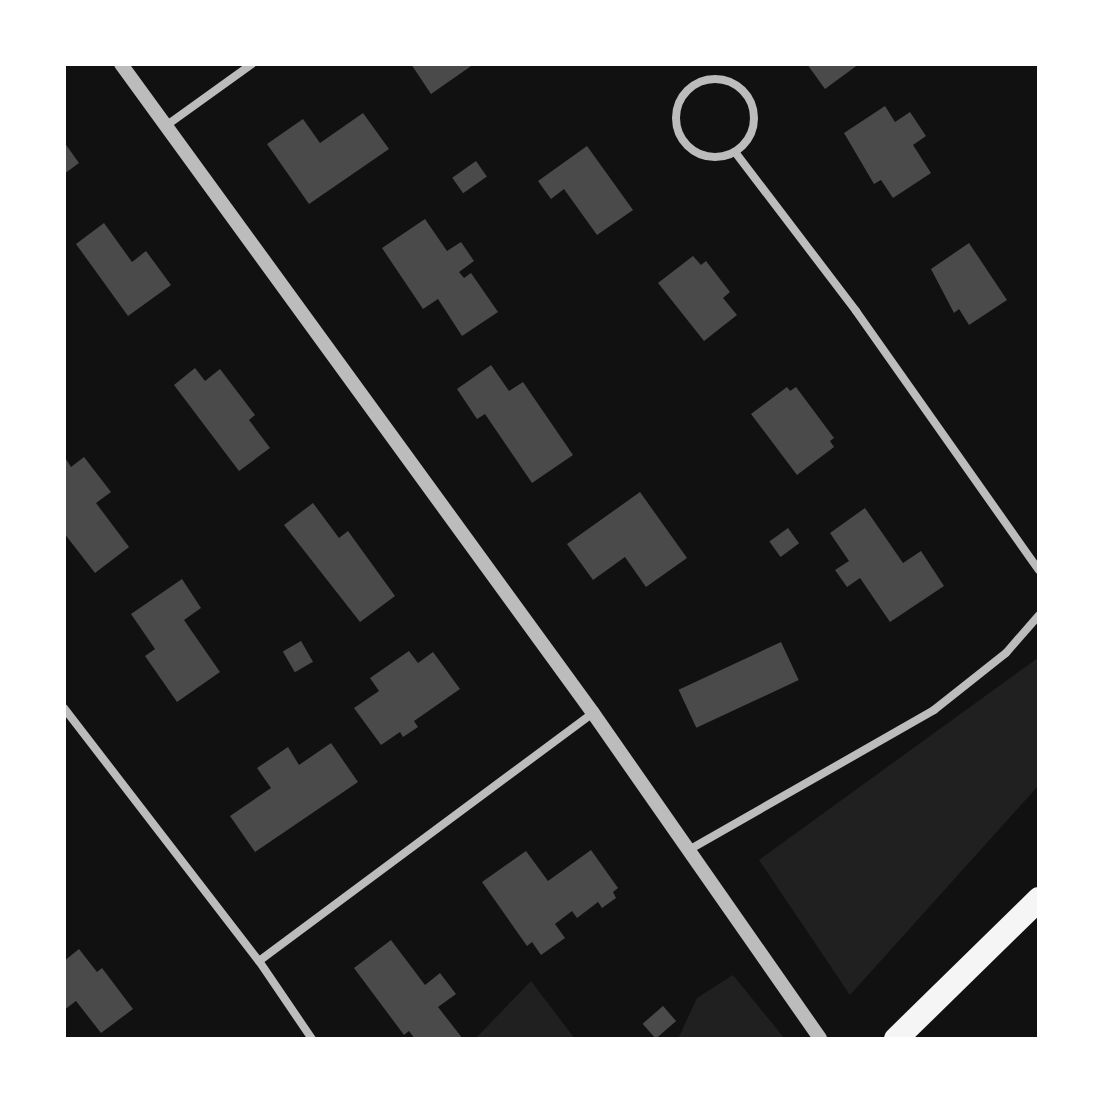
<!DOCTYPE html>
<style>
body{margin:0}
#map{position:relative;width:1103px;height:1103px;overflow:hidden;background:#111;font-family:"Sofia Sans Condensed",sans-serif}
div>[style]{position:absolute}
.green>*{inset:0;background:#202020}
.building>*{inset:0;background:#4a4a4a;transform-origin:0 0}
.minor>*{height:8px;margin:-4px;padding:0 4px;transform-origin:4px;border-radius:4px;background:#bcbcbc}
.minor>.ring{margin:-4px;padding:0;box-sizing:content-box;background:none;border:8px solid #bcbcbc;border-radius:50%}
.tertiary>*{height:14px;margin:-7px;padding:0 7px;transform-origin:7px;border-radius:7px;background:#bcbcbc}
.motorway>*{height:24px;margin:-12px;padding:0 12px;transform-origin:12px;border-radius:12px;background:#f5f5f5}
span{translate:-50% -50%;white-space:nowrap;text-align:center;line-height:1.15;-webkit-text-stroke:6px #fff;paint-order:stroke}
.frame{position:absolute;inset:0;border:66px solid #fff;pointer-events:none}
</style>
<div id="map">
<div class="green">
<i style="clip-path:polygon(1039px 657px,1039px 785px,850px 995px,759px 860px)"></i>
<i style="clip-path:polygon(733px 975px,785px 1039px,678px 1039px,697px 998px)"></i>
<i style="clip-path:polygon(531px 981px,575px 1039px,475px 1039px)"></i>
</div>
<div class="building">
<i style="clip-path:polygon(411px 64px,474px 64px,431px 94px)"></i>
<i style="clip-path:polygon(807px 64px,859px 64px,825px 89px)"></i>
<i style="clip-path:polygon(885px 106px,895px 122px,910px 112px,926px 136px,913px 145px,931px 173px,893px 198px,881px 180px,874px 184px,844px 133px)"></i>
<i style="clip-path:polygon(363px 113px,389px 149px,309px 204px,267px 144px,303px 119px,320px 143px)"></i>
<i style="clip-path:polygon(64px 142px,79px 163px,64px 174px)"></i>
<i style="clip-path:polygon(587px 146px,633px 210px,597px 235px,564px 189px,551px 199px,538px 181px)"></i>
<i style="left:476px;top:161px;width:19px;height:29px;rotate:55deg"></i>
<i style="clip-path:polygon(425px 219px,447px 251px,461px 242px,474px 261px,459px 272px,464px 278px,471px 273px,498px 312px,462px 336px,438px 299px,423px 309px,382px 248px)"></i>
<i style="clip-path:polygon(104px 223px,132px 262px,146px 251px,171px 285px,128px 316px,76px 244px)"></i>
<i style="clip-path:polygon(969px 243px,1007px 300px,969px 325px,959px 309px,954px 313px,931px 269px)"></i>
<i style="clip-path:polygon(693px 256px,701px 265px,706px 261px,730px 292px,723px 298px,737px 315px,704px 341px,658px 283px)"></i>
<i style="clip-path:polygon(491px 365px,509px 391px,523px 382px,573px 455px,532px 483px,485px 414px,477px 419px,457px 389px)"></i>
<i style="clip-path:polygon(195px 368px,205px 381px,220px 369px,255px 415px,249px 420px,270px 448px,239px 471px,174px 385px)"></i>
<i style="clip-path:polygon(787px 387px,790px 391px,796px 387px,834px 438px,830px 441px,834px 447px,797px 475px,751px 414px)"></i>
<i style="clip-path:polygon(64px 456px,71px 467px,84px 457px,111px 492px,96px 503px,129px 547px,95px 573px,64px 533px)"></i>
<i style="clip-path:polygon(640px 492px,687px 558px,646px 587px,625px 557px,593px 580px,567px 544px)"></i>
<i style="clip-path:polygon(313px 503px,339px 538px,348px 531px,395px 596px,360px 622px,284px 525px)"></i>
<i style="clip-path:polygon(865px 508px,903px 563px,921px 551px,944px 586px,890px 622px,860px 578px,847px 587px,835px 570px,849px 561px,830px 533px)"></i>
<i style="left:788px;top:528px;width:19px;height:23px;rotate:54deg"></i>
<i style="clip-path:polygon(182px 579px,201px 608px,184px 620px,220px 672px,177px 702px,145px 656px,155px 649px,131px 614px)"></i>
<i style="left:301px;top:641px;width:24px;height:21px;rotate:60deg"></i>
<i style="left:781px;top:642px;width:42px;height:113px;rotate:65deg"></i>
<i style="clip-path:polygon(409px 651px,418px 663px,433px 652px,460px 689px,414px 721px,418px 727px,403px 737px,400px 732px,381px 745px,354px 708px,379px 691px,370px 678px)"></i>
<i style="clip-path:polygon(331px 743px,358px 782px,255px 852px,230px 816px,271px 788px,257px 768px,288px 747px,299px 765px)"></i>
<i style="clip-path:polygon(591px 850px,618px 888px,613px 892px,616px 898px,602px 908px,598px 902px,577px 918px,572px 911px,555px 924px,565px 938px,541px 955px,532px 942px,527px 946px,482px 882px,526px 851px,548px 881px)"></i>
<i style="clip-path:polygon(391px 940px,425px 985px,440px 973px,456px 994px,438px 1007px,463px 1039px,415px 1039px,409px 1031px,404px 1035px,354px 968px)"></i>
<i style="clip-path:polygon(79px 949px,97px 972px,102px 968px,133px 1009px,101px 1033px,76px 1001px,64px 1010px,64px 961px)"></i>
<i style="left:663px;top:1006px;width:20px;height:27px;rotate:49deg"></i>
</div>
<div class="minor">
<i class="ring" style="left:676px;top:79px;width:70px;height:70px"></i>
<i style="left:167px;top:125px;width:105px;rotate:-35.7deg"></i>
<i style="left:735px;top:152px;width:200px;rotate:52.7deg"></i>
<i style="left:856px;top:311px;width:317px;rotate:54.8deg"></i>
<i style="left:64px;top:708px;width:319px;rotate:52.4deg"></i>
<i style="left:259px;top:961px;width:94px;rotate:55.8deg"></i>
<i style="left:687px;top:851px;width:284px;rotate:-29.7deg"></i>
<i style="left:934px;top:710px;width:92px;rotate:-38.4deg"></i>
<i style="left:1006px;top:653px;width:50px;rotate:-49deg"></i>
<i style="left:259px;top:961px;width:416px;rotate:-36.6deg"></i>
</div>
<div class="tertiary">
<i style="left:121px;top:64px;width:802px;rotate:53.97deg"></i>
<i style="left:593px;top:713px;width:397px;rotate:55.1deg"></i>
</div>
<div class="motorway">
<i style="left:896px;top:1039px;width:200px;rotate:-44.4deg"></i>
</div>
<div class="frame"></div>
</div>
